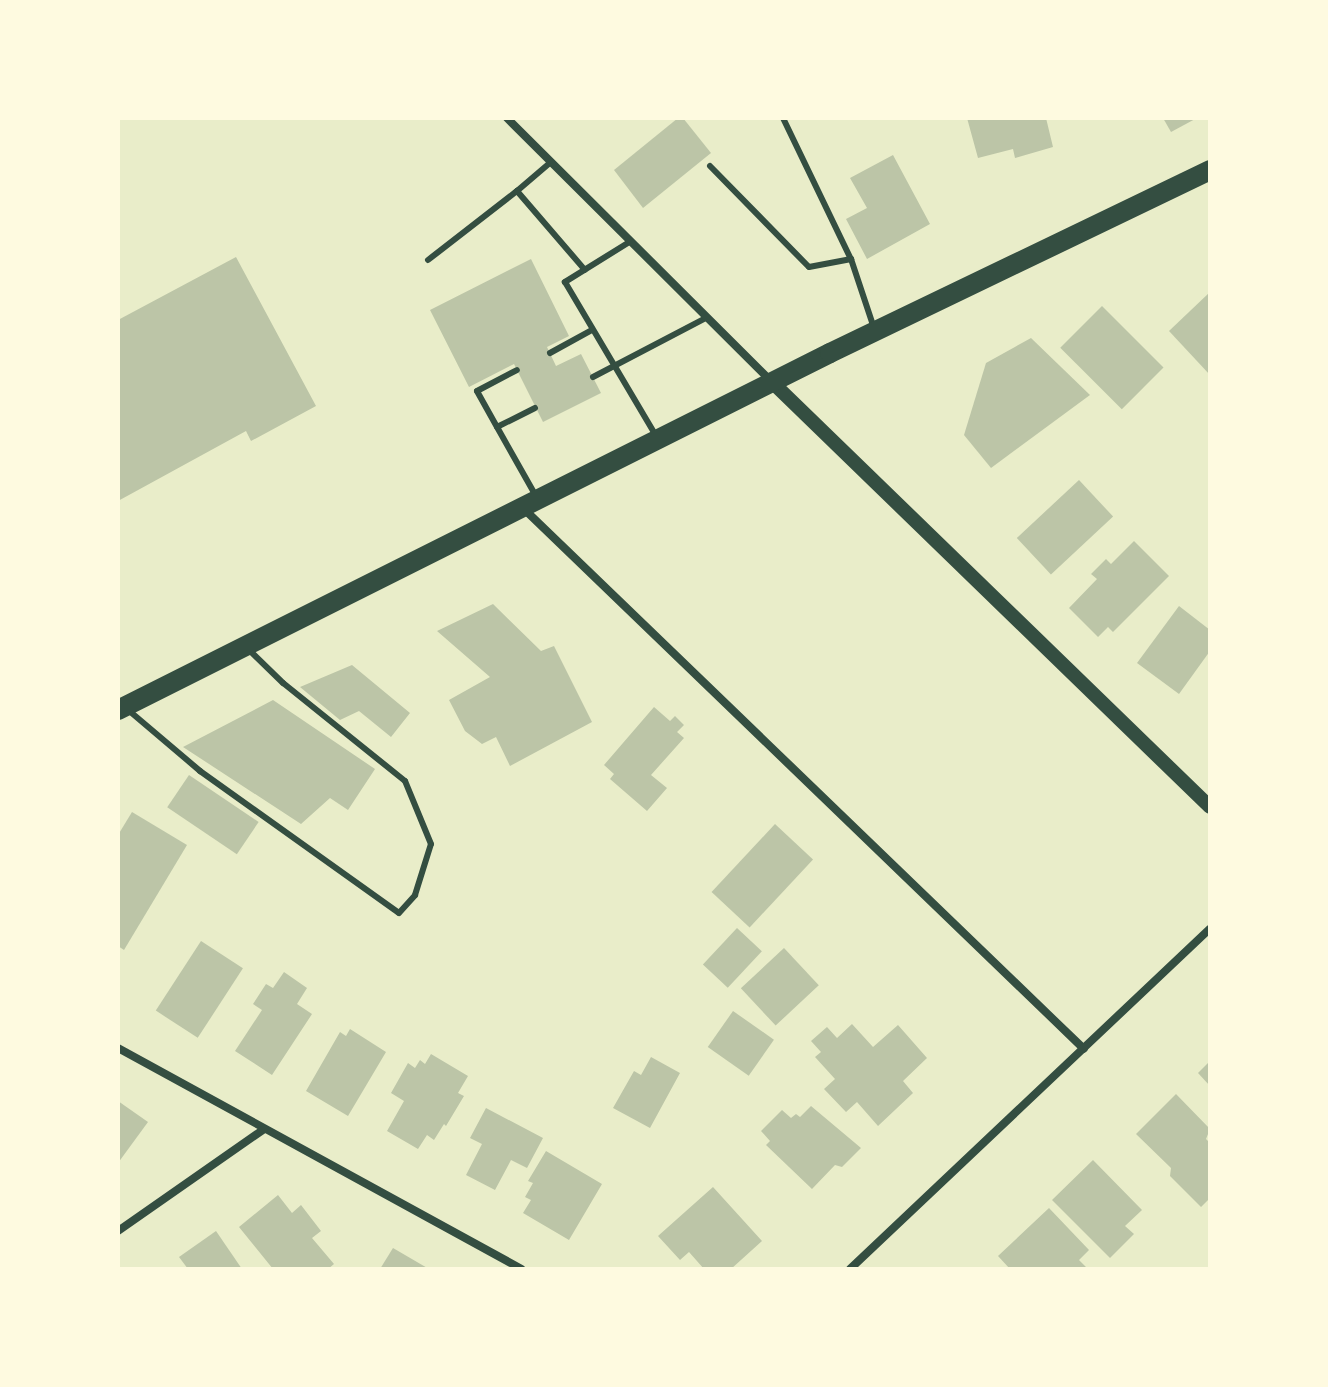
<!DOCTYPE html>
<style>
body{margin:0}
#map{position:relative;width:1328px;height:1387px;overflow:hidden;background:#e9edc9;font-family:Rubik,sans-serif}
div>[style]{position:absolute}
.building>*{inset:0;background:#bcc5a7;transform-origin:0 0}
.service>*{height:6px;margin:-3px;padding:0 3px;transform-origin:3px;border-radius:3px;background:#344e41}
.minor>*{height:8px;margin:-4px;padding:0 4px;transform-origin:4px;border-radius:4px;background:#344e41}
.tertiary>*{height:14px;margin:-7px;padding:0 7px;transform-origin:7px;border-radius:7px;background:#344e41}
.primary>*{height:20px;margin:-10px;padding:0 10px;transform-origin:10px;border-radius:10px;background:#344e41}
span{translate:-50% -50%;white-space:nowrap;text-align:center;line-height:1.15;-webkit-text-stroke:8px #fefae0;paint-order:stroke}
.frame{position:absolute;inset:0;border:120px solid #fefae0;pointer-events:none}
</style>
<div id="map">
<div class="building">
<i style="clip-path:polygon(678px 118px,683px 118px,711px 153px,643px 208px,614px 170px)"></i>
<i style="clip-path:polygon(967px 118px,1046px 118px,1053px 147px,1015px 158px,1013px 149px,978px 158px)"></i>
<i style="clip-path:polygon(1163px 118px,1197px 118px,1171px 132px)"></i>
<i style="clip-path:polygon(893px 155px,930px 224px,867px 259px,846px 219px,867px 208px,850px 178px)"></i>
<i style="clip-path:polygon(236px 257px,316px 406px,251px 441px,246px 431px,118px 501px,118px 320px)"></i>
<i style="clip-path:polygon(531px 259px,569px 336px,547px 347px,556px 366px,581px 354px,601px 393px,543px 422px,514px 364px,469px 387px,430px 310px)"></i>
<i style="clip-path:polygon(1210px 292px,1210px 375px,1169px 331px)"></i>
<i style="left:1102px;top:306px;width:87px;height:59px;rotate:45deg"></i>
<i style="clip-path:polygon(1031px 338px,1090px 395px,991px 468px,964px 435px,986px 363px)"></i>
<i style="left:1079px;top:480px;width:50px;height:85px;rotate:47deg"></i>
<i style="clip-path:polygon(1134px 541px,1169px 576px,1113px 632px,1108px 627px,1098px 637px,1069px 608px,1097px 579px,1091px 574px,1106px 559px,1111px 564px)"></i>
<i style="clip-path:polygon(493px 604px,541px 651px,554px 646px,592px 722px,510px 766px,496px 737px,482px 744px,465px 731px,449px 700px,490px 677px,437px 631px)"></i>
<i style="clip-path:polygon(1179px 606px,1210px 630px,1210px 651px,1179px 694px,1137px 663px)"></i>
<i style="clip-path:polygon(352px 665px,410px 713px,391px 737px,359px 711px,340px 720px,300px 687px)"></i>
<i style="clip-path:polygon(273px 700px,375px 769px,348px 810px,330px 798px,301px 824px,183px 747px)"></i>
<i style="clip-path:polygon(654px 707px,670px 721px,675px 716px,684px 725px,677px 732px,684px 738px,651px 775px,667px 788px,647px 811px,610px 779px,614px 774px,604px 765px)"></i>
<i style="left:189px;top:775px;width:84px;height:39px;rotate:34deg"></i>
<i style="clip-path:polygon(132px 812px,187px 845px,124px 950px,118px 946px,118px 835px)"></i>
<i style="left:775px;top:824px;width:52px;height:93px;rotate:43deg"></i>
<i style="left:737px;top:928px;width:34px;height:50px;rotate:43deg"></i>
<i style="left:201px;top:941px;width:50px;height:83px;rotate:33deg"></i>
<i style="left:784px;top:948px;width:51px;height:59px;rotate:47deg"></i>
<i style="clip-path:polygon(284px 972px,307px 988px,297px 1004px,312px 1014px,272px 1075px,235px 1051px,262px 1010px,253px 1004px,266px 984px,273px 988px)"></i>
<i style="left:733px;top:1011px;width:50px;height:44px;rotate:35deg"></i>
<i style="clip-path:polygon(852px 1024px,873px 1047px,898px 1025px,927px 1058px,903px 1081px,913px 1093px,878px 1126px,857px 1102px,846px 1112px,824px 1089px,835px 1079px,815px 1057px,821px 1052px,811px 1041px,827px 1027px,837px 1038px)"></i>
<i style="clip-path:polygon(350px 1029px,386px 1052px,348px 1116px,306px 1091px,340px 1032px,346px 1036px)"></i>
<i style="clip-path:polygon(431px 1054px,468px 1076px,458px 1093px,464px 1096px,446px 1126px,444px 1124px,434px 1140px,427px 1135px,418px 1149px,387px 1131px,404px 1101px,391px 1093px,408px 1063px,415px 1068px,420px 1060px,425px 1064px)"></i>
<i style="clip-path:polygon(651px 1057px,680px 1073px,650px 1128px,613px 1108px,634px 1071px,641px 1075px)"></i>
<i style="clip-path:polygon(1210px 1061px,1210px 1086px,1198px 1073px)"></i>
<i style="clip-path:polygon(1176px 1094px,1210px 1129px,1206px 1139px,1210px 1143px,1210px 1198px,1201px 1207px,1170px 1176px,1171px 1168px,1136px 1134px)"></i>
<i style="clip-path:polygon(118px 1101px,148px 1122px,118px 1163px)"></i>
<i style="clip-path:polygon(811px 1106px,861px 1148px,842px 1167px,835px 1165px,812px 1189px,766px 1145px,770px 1141px,761px 1131px,782px 1110px,791px 1118px,796px 1114px,800px 1117px)"></i>
<i style="clip-path:polygon(486px 1108px,543px 1138px,527px 1168px,511px 1160px,495px 1190px,466px 1175px,482px 1144px,470px 1138px)"></i>
<i style="clip-path:polygon(546px 1151px,602px 1184px,569px 1240px,523px 1213px,531px 1200px,525px 1197px,533px 1183px,528px 1181px)"></i>
<i style="clip-path:polygon(1093px 1160px,1142px 1210px,1125px 1226px,1134px 1234px,1110px 1258px,1052px 1200px)"></i>
<i style="clip-path:polygon(713px 1187px,762px 1241px,731px 1269px,704px 1269px,689px 1252px,680px 1260px,658px 1236px)"></i>
<i style="clip-path:polygon(278px 1195px,292px 1213px,301px 1205px,321px 1231px,312px 1238px,334px 1264px,328px 1269px,273px 1269px,239px 1227px)"></i>
<i style="clip-path:polygon(1049px 1208px,1089px 1250px,1079px 1260px,1088px 1269px,1010px 1269px,998px 1256px)"></i>
<i style="clip-path:polygon(216px 1231px,242px 1269px,188px 1269px,179px 1257px)"></i>
<i style="clip-path:polygon(393px 1248px,429px 1269px,380px 1269px)"></i>
</div>
<div class="service">
<i style="left:783px;top:118px;width:157px;rotate:64.3deg"></i>
<i style="left:851px;top:259px;width:73px;rotate:71.6deg"></i>
<i style="left:710px;top:166px;width:141px;rotate:45.6deg"></i>
<i style="left:809px;top:267px;width:43px;rotate:-10.8deg"></i>
<i style="left:517px;top:191px;width:45px;rotate:-40.5deg"></i>
<i style="left:631px;top:241px;width:78px;rotate:148.2deg"></i>
<i style="left:565px;top:282px;width:179px;rotate:59.4deg"></i>
<i style="left:428px;top:260px;width:113px;rotate:-37.8deg"></i>
<i style="left:517px;top:191px;width:104px;rotate:49.3deg"></i>
<i style="left:550px;top:353px;width:48px;rotate:-28.7deg"></i>
<i style="left:593px;top:377px;width:127px;rotate:-27.6deg"></i>
<i style="left:535px;top:408px;width:42px;rotate:153.4deg"></i>
<i style="left:497px;top:427px;width:81px;rotate:60.6deg"></i>
<i style="left:497px;top:427px;width:41px;rotate:-119.1deg"></i>
<i style="left:477px;top:391px;width:45px;rotate:-27.7deg"></i>
<i style="left:127px;top:709px;width:96px;rotate:40.3deg"></i>
<i style="left:200px;top:771px;width:244px;rotate:35.5deg"></i>
<i style="left:399px;top:913px;width:24px;rotate:-48deg"></i>
<i style="left:415px;top:895px;width:53px;rotate:-72.6deg"></i>
<i style="left:431px;top:844px;width:68px;rotate:-112.4deg"></i>
<i style="left:405px;top:781px;width:156px;rotate:-141.2deg"></i>
<i style="left:283px;top:683px;width:50px;rotate:-135.8deg"></i>
</div>
<div class="minor">
<i style="left:507px;top:118px;width:371px;rotate:44.9deg"></i>
<i style="left:523px;top:508px;width:779px;rotate:43.96deg"></i>
<i style="left:118px;top:1048px;width:460px;rotate:28.7deg"></i>
<i style="left:118px;top:1231px;width:178px;rotate:-34.9deg"></i>
<i style="left:850px;top:1269px;width:495px;rotate:-43.4deg"></i>
</div>
<div class="tertiary">
<i style="left:772px;top:382px;width:610px;rotate:44.14deg"></i>
</div>
<div class="primary">
<i style="left:118px;top:710px;width:796px;rotate:-26.63deg"></i>
<i style="left:830px;top:353px;width:422px;rotate:-25.7deg"></i>
</div>
<div class="frame"></div>
</div>
